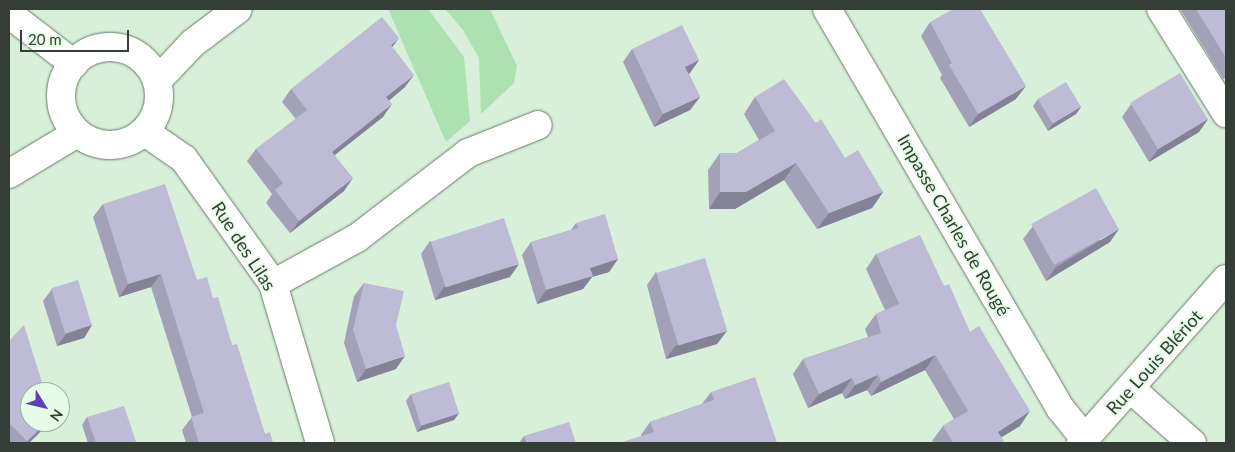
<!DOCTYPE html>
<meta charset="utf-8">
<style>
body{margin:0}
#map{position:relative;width:1235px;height:452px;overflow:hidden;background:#d8efda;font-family:Lato,sans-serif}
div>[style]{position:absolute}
.green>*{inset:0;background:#ade1b2}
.roads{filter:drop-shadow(0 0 1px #677c69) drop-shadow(0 0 1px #677c69)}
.minor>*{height:28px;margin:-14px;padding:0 14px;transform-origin:14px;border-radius:14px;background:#fff}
.minor>.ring{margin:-14px;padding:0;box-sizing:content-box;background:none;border:28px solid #fff;border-radius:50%}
.wall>*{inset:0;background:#a3a1b8}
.shaded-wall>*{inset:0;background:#848396}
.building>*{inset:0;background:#bdbbd6;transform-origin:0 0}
span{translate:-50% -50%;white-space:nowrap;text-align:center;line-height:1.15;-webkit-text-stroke:4px #e5fde7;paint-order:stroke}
.street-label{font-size:18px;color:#353e36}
.frame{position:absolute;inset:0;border:10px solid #353e36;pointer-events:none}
.north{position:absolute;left:20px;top:382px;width:50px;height:50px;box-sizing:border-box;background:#e5fde7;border:1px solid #9fb1a0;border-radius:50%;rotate:126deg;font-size:14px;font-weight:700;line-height:20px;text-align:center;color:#353e36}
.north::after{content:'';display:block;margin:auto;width:18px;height:22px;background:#5c40b8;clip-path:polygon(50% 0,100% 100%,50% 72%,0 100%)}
.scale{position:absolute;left:20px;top:30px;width:109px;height:22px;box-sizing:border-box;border:2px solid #353e36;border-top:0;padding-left:6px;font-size:15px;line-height:18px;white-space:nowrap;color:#353e36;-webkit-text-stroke:4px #e5fde7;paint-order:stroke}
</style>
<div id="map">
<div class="green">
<i style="clip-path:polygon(388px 9px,428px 9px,464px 57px,470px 121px,446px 142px)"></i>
<i style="clip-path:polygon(445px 9px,490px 9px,517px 66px,514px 83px,481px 114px,479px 58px,463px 30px)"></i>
</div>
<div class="roads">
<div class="minor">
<i style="left:827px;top:9px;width:462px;rotate:59.7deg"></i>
<i style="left:1060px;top:408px;width:40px;rotate:51deg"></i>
<i style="left:1161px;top:9px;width:123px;rotate:58deg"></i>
<i style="left:9px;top:14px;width:82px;rotate:37.6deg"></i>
<i class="ring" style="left:61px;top:47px;width:70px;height:70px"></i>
<i style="left:158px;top:80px;width:51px;rotate:-46.6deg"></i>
<i style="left:193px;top:43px;width:56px;rotate:-37.1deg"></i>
<i style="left:145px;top:132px;width:47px;rotate:34.7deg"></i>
<i style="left:184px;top:159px;width:153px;rotate:54.5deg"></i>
<i style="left:273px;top:284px;width:166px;rotate:73.5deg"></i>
<i style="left:9px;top:174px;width:79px;rotate:-31.1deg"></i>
<i style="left:273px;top:284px;width:96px;rotate:-28.7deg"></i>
<i style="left:357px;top:238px;width:140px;rotate:-37.4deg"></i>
<i style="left:468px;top:153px;width:75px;rotate:-21.8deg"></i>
<i style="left:1130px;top:388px;width:83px;rotate:41.6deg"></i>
<i style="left:1081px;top:443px;width:219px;rotate:-48.5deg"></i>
</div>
</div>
<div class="wall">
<i style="clip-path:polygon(1180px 9px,1226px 9px,1226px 78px,1223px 79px)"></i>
<i style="clip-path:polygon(930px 22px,1016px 99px,969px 127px,940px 78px,942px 75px,921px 36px)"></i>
<i style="clip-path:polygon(392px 47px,405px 87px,389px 100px,383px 117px,335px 155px,344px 191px,290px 233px,266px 203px,272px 194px,247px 161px,256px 149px,296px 119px,282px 102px,291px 89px)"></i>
<i style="clip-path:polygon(632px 49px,699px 60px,689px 74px,700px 97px,690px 110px,654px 127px,623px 62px)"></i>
<i style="clip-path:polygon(755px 97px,816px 123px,845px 158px,883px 192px,872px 208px,817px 229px,784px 180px,735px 209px,709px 209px,708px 170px,720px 153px,737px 153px,759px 140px,744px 114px)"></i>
<i style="clip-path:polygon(1038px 99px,1081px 107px,1076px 114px,1048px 131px,1033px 106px)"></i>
<i style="clip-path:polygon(1131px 104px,1208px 119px,1199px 132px,1149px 162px,1122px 117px)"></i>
<i style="clip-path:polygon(103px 204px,197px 280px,213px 298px,232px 345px,265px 434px,273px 443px,186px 443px,182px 430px,192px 417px,151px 287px,119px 297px,93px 217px)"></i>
<i style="clip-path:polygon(576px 223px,618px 259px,609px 272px,592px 277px,583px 289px,537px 304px,522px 255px,531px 242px,571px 230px)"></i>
<i style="clip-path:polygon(1033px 226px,1110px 242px,1046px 281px,1023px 239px)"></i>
<i style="clip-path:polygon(430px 241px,510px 277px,435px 300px,421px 254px)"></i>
<i style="clip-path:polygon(876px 254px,944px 286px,970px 332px,1020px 426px,1001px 437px,1002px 443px,934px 443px,932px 441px,943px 426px,954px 419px,925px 370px,871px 396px,867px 390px,845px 399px,842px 393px,808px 408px,793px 374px,803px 359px,868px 337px,865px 329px,876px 314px,885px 310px,866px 269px)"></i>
<i style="clip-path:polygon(656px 272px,717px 344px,666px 359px,647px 285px)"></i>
<i style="clip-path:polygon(364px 283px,396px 325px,396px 369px,357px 382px,344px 343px,354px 296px)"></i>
<i style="clip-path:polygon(52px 289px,92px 325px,84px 338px,57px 346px,43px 301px)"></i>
<i style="clip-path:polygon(9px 341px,30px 422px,49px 422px,44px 428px,29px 443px,9px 443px)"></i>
<i style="clip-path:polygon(711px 392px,777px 443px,641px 436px,641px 435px,650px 422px,702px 404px)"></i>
<i style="clip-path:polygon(411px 394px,459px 413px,454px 420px,417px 432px,406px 401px)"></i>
<i style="clip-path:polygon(87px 417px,136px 442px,134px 443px,88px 443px,82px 425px)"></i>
<i style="clip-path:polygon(524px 436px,576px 443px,519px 443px)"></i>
</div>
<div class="shaded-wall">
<i style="clip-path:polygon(399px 38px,390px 50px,391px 45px)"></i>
<i style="clip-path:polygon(699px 60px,690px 73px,676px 80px,685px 67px)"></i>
<i style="clip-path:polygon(414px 75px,405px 87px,378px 110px,386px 97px)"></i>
<i style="clip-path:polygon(1026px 86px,1016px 99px,969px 127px,978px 114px)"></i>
<i style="clip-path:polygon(700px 97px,690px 110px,654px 127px,663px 114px)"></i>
<i style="clip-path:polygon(392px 104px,383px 117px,323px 164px,332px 152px)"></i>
<i style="clip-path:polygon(1081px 107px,1076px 114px,1048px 131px,1053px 123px)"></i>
<i style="clip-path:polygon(1208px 119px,1199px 132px,1149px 162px,1158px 149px)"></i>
<i style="clip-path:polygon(796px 163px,784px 180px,735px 209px,709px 209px,720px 192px)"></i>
<i style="clip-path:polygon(353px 178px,344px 191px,290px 233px,299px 221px)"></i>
<i style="clip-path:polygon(883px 192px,872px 208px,817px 229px,829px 213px)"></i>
<i style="clip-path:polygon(1119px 229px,1110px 242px,1046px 281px,1056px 267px)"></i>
<i style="clip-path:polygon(618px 259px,609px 272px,592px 277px,583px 289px,537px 304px,546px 290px,590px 268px)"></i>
<i style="clip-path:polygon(519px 264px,510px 277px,435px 300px,444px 287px)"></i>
<i style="clip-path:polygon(161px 274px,151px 287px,119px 297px,128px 284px)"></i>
<i style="clip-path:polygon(92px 325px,84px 338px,57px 346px,66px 334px)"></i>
<i style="clip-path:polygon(727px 331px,717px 344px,666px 359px,675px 346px)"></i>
<i style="clip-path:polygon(935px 355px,925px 370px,871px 396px,881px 382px)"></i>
<i style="clip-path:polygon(405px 356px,396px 369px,357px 382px,366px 369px)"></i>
<i style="clip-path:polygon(878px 375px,867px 390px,845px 399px,855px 385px)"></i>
<i style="clip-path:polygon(852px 378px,842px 393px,808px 408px,819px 394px)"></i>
<i style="clip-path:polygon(1030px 411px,1020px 426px,992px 443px,998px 432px)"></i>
<i style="clip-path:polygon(459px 413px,454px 420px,417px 432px,422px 425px)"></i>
<i style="clip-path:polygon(47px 422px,49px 422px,44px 428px,29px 443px,26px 443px)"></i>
</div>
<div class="building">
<i style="clip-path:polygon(953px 9px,980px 9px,1026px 86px,978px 114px,949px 65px,952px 63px,930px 22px)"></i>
<i style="clip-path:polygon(1196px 9px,1226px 9px,1226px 58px)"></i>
<i style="clip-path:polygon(382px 17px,399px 38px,391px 45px,414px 75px,386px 97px,392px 104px,332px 152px,353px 178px,299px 221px,275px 190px,283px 183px,256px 149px,307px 110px,291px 89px)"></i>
<i style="clip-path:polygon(682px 25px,699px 60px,685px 67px,700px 97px,663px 114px,632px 49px)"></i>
<i style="left:1180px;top:73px;width:54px;height:58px;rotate:59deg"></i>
<i style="clip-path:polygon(784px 79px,816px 123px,821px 119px,845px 158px,858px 150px,883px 192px,829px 213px,796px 163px,746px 192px,720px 192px,720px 153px,737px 153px,775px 131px,755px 97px)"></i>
<i style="left:1066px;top:82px;width:29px;height:33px;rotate:59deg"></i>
<i style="clip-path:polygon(165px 184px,197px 280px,207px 277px,213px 298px,218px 297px,232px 345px,237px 344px,265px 434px,270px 432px,273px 443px,199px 443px,191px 417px,204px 413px,161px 274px,128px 284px,103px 204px)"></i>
<i style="left:1096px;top:188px;width:47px;height:74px;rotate:61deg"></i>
<i style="clip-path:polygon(605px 214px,618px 259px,590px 268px,593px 276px,546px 290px,531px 242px,578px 228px,576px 223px)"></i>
<i style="left:504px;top:218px;width:48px;height:77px;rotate:72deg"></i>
<i style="clip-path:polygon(920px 235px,944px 286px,949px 284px,970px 332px,979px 326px,1030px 411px,998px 432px,1004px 441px,999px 443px,953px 443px,943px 426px,968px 411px,935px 355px,881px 382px,878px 375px,855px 385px,852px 378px,819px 394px,803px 359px,881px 333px,876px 314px,899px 304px,876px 254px)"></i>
<i style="left:705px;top:258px;width:76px;height:51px;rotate:73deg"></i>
<i style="left:78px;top:280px;width:47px;height:28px;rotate:73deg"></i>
<i style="clip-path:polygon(364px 283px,404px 291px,396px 325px,405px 356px,366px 369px,353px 330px)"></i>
<i style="clip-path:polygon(24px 325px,45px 392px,30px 392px,30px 422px,47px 422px,27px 441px,9px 423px,9px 341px)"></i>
<i style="clip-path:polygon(755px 377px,777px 443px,619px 443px,654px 432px,650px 422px,714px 400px,711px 392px)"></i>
<i style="left:449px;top:382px;width:33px;height:40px;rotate:72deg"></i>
<i style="clip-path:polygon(124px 406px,136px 442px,130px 443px,96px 443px,87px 417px)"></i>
<i style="clip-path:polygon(569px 422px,576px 443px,527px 443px,524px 436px)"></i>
</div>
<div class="street-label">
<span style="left:954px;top:225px;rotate:60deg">Impasse Charles de Rougé</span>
<span style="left:244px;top:246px;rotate:57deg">Rue des Lilas</span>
<span style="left:1154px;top:362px;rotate:-48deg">Rue Louis Blériot</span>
</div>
<div class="frame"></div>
<div class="north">N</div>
<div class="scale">20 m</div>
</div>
